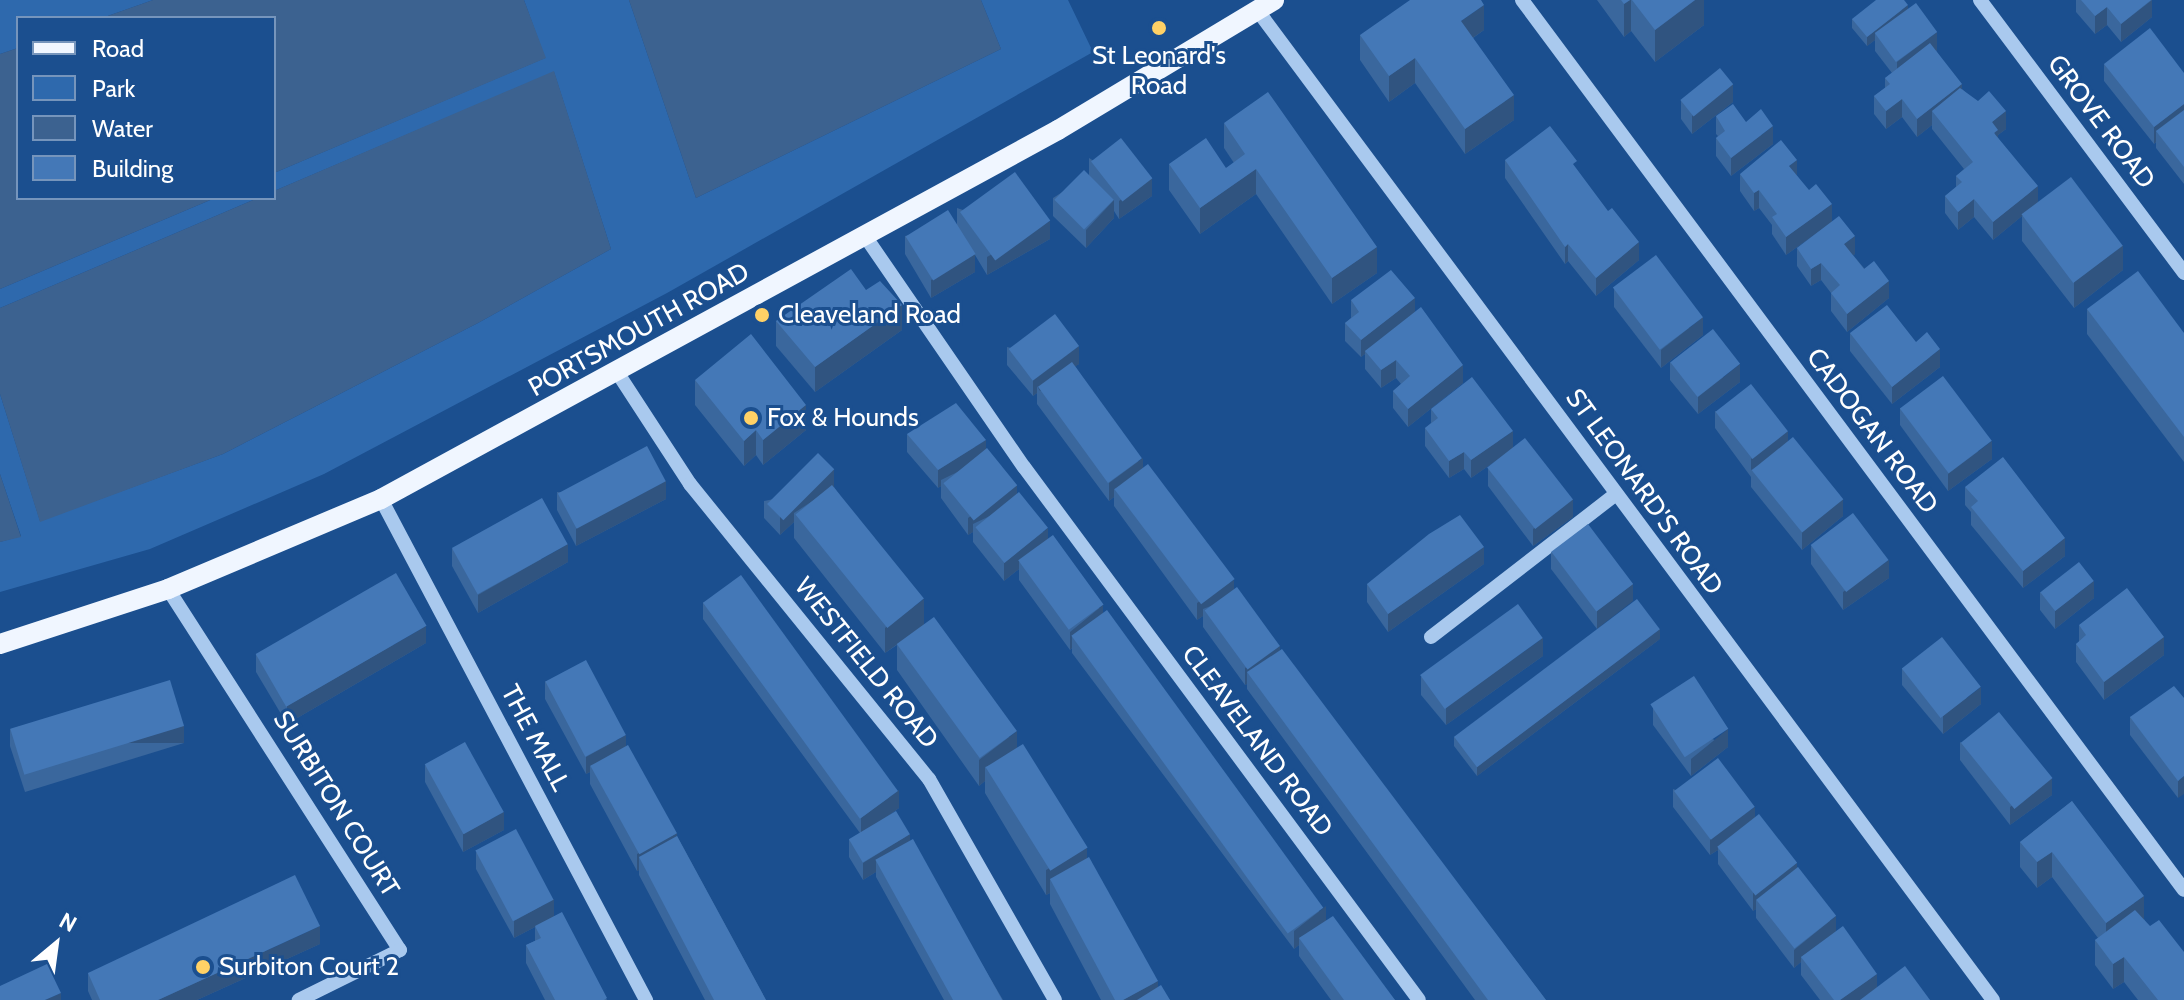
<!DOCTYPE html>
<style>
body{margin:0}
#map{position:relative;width:2184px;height:1000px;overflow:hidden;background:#1b4f8f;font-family:Cabin,sans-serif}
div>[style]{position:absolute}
.green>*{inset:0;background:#2e69ad}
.water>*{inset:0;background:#3c6290}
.minor>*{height:14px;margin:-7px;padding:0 7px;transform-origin:7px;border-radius:7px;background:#a9c9ee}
.major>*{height:20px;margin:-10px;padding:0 10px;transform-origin:10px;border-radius:10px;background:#f0f6ff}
.wall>*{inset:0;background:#3a679d}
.shaded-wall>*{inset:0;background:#305480;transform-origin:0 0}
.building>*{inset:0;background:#4478b7;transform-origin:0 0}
.dots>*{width:22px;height:22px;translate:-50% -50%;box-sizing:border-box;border:4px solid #1b4f8f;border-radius:50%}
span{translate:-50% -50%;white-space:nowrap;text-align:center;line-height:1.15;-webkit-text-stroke:6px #1b4f8f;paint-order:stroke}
.poi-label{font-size:26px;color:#fff}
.left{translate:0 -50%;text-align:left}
.street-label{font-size:26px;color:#fff}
.legend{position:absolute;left:16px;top:16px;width:260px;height:184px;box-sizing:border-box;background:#1b4f8f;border:2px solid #7695bc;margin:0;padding:10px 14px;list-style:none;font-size:24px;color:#fff}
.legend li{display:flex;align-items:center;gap:16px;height:40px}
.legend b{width:40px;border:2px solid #7695bc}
.north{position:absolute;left:16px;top:904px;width:80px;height:80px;-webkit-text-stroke:6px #1b4f8f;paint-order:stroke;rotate:29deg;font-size:22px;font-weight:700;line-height:32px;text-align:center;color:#fff}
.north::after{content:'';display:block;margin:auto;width:28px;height:36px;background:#fff;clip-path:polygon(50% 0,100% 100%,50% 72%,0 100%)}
</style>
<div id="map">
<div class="green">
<i style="clip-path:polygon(0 0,153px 0,102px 18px,18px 18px,18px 48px,0 54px)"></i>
<i style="clip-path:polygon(524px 0,629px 0,696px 198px,1001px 49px,981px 0,1068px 0,1093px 52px,667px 293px,324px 474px,150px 549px,0 592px,0 542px,21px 536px,0 474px,0 394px,40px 521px,223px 454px,478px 323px,611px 249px,554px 72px,274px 191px,274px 173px,545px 58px)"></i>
<i style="clip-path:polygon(215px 198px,258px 198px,0 308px,0 289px)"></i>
</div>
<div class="water">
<i style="clip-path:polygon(153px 0,524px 0,546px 58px,274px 173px,274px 18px,102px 18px)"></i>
<i style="clip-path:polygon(629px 0,981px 0,1001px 49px,696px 198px)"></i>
<i style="clip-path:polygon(18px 48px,18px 198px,215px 198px,0 289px,0 54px)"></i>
<i style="clip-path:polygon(554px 71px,611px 249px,478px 323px,223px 454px,40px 522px,0 394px,0 308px,258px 198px,274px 198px,274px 191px)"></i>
<i style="clip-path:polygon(0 474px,21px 537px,0 542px)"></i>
</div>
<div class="minor">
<i style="left:1522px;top:0;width:1109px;rotate:53.36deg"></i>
<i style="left:1980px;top:0;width:341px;rotate:53.2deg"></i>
<i style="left:1258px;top:11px;width:1232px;rotate:53.38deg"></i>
<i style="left:865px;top:236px;width:280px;rotate:55.5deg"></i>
<i style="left:1024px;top:467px;width:663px;rotate:53.46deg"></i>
<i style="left:617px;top:372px;width:134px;rotate:56.9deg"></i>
<i style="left:690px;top:484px;width:380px;rotate:51deg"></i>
<i style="left:929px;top:779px;width:254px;rotate:60.3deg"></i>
<i style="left:381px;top:499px;width:567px;rotate:62.12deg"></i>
<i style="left:168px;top:589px;width:429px;rotate:57.3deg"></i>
<i style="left:400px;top:950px;width:113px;rotate:153.7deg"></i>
<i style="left:1431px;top:637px;width:234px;rotate:-37.7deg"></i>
</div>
<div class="major">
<i style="left:0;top:644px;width:177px;rotate:-18.1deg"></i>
<i style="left:168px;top:589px;width:231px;rotate:-22.9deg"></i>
<i style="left:381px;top:499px;width:771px;rotate:-28.59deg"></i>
<i style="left:1058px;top:130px;width:252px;rotate:-31deg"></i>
</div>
<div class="wall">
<i style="clip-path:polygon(1597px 0,1704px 0,1704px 25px,1655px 62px,1631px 31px,1624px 37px)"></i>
<i style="clip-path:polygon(2076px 0,2152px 0,2152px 17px,2121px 42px,2107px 25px,2095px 34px,2076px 12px)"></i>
<i style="clip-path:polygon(1908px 9px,1937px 50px,1936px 51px,1962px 89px,2006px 129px,1998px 135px,1998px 138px,2038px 203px,2123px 270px,2074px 308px,2022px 241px,2022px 216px,1993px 240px,1974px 217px,1958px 230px,1945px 213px,1945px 196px,1956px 187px,1956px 176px,1964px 169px,1932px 129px,1932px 125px,1917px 137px,1902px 117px,1886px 129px,1874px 114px,1874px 96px,1885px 88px,1885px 78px,1892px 73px,1875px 51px,1875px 40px,1867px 46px,1852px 28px,1852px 19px)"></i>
<i style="clip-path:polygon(1484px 30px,1473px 38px,1514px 120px,1465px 154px,1415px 83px,1389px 102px,1360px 60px,1360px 35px)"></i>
<i style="clip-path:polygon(2104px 64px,2184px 73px,2184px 184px,2156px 148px,2156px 142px,2154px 144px,2104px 81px)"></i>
<i style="clip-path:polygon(1681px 101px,1733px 102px,1692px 134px,1681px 119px)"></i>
<i style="clip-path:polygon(1716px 116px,1746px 122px,1773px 144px,1731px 176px,1716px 156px,1716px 138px,1718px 136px,1716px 134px)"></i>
<i style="clip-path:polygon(1224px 123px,1377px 273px,1332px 304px,1256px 194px,1200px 234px,1169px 190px,1169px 164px,1226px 168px,1234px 163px,1224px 148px)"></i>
<i style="clip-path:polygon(1089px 158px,1152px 196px,1119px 219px,1114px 211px,1114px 218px,1086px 248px,1053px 216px,1053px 198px,1089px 175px)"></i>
<i style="clip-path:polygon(1505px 160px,1577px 170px,1639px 260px,1596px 296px,1568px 261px,1565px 264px,1505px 178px)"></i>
<i style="clip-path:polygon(1740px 174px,1797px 176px,1855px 254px,1853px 255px,1889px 298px,1847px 332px,1831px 311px,1831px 293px,1821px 280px,1811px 286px,1797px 266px,1797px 248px,1818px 232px,1786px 255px,1772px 234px,1772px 225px,1759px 208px,1754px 211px,1740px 191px)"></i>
<i style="clip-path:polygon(957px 208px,1050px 239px,987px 275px,975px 255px,975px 272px,931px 298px,905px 254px,905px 236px,957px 225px)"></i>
<i style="clip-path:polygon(1614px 289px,1703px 335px,1661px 368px,1614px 307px)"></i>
<i style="clip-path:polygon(866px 290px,902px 330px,815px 392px,776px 346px,776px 321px)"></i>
<i style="clip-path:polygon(1351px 300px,1415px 312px,1463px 383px,1408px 427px,1393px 408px,1393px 391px,1401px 384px,1396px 378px,1381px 388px,1365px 369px,1365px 354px,1361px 357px,1345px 341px,1345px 323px,1351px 318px)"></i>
<i style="clip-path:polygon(2087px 309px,2184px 333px,2184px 462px,2087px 334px)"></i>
<i style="clip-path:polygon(1850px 333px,1916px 342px,1940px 367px,1892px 404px,1850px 351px)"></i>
<i style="clip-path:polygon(1007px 347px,1079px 364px,1075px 366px,1143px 468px,1280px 651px,1546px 1000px,1475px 1000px,1247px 689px,1247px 684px,1245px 685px,1203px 627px,1203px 616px,1197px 620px,1114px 506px,1114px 497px,1109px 501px,1037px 404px,1037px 393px,1033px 396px,1007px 365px)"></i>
<i style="clip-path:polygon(1670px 362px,1740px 382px,1698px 414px,1670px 380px)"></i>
<i style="clip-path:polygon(695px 380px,806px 430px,763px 465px,756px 455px,744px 466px,695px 405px)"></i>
<i style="clip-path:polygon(1900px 408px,1992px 459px,1948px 491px,1900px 425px)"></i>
<i style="clip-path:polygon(1431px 409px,1513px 448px,1573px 517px,1533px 546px,1488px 486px,1488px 468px,1507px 453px,1471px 478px,1464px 469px,1449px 478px,1425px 446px,1425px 428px,1431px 423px)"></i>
<i style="clip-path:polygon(1715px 411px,1788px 441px,1843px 516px,1802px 550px,1751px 487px,1751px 477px,1715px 428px)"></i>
<i style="clip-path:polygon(907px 434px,986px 449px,1048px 539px,1103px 613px,1326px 921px,1395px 1000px,1331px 1000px,1299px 956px,1299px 945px,1294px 949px,1072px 653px,1072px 648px,1070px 650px,1019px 580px,1019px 569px,1004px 581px,973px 542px,973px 532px,968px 535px,941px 498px,941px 486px,938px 488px,907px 452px)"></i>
<i style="clip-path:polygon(834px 487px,924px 625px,1017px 748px,1087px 858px,1158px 987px,1170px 1000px,1101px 1000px,1050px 904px,1050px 893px,1046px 895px,985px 793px,985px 781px,979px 786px,897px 670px,897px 645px,885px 653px,794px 538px,794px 522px,780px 535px,764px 518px,764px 501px)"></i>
<i style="clip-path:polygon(1965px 487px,2065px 556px,2023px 588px,1971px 525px,1971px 512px,1965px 505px)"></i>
<i style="clip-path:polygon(557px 492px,666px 499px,576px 546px,557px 510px)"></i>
<i style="clip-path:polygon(1811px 546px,1889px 578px,1843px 610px,1811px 564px)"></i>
<i style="clip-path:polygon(452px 549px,568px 562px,478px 613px,452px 566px)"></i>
<i style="clip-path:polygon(1551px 552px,1633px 584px,1597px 629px,1551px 569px)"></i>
<i style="clip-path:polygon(1484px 564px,1388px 632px,1367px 602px,1367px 584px)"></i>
<i style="clip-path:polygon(2040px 592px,2094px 598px,2055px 629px,2040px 610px)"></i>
<i style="clip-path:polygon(703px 602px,899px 808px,885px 818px,910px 841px,1003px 1000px,944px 1000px,876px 877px,876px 872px,863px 880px,849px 857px,849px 840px,860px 833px,703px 619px)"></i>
<i style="clip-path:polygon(2079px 625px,2164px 655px,2104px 700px,2076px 662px,2076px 644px,2079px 642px)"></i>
<i style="clip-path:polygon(1660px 639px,1477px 776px,1454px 746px,1454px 737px)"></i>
<i style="clip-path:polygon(426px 643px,287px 724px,256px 672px,256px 654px)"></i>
<i style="clip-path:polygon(1543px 656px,1446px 725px,1421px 695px,1421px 677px)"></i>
<i style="clip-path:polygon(1902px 668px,1981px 704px,1943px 734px,1902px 685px)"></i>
<i style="clip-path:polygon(545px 681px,626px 747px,677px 836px,766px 1000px,705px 1000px,639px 875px,639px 870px,637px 871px,590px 784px,590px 772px,586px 774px,545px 699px)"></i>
<i style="clip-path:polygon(2184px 698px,2178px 798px,2130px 735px,2130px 717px)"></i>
<i style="clip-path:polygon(1653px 708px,1728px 747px,1691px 776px,1653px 725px)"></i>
<i style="clip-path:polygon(10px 729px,184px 743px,25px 792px,10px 746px)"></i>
<i style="clip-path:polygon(1960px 742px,2052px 795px,2010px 825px,1960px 760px)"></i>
<i style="clip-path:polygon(425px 765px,504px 830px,463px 852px,425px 782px)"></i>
<i style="clip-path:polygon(1673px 789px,1755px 818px,1797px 868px,1836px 931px,1877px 987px,1930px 1000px,1820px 1000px,1801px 975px,1801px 962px,1794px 968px,1756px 918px,1756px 909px,1753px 911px,1718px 864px,1718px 850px,1710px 855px,1673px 807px)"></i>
<i style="clip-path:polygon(2072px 801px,2144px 919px,2184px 1000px,2138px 1000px,2124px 982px,2113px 989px,2095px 965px,2095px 940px,2098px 938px,2052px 877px,2037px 888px,2020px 867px,2020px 842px)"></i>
<i style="clip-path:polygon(476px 852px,554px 916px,607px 1000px,545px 1000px,526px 963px,526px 945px,535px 941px,535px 927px,514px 938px,476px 869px)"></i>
<i style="clip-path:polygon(320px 944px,197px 1000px,92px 1000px,88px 991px,88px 973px)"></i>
</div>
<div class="shaded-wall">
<i style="clip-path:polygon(1630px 0,1631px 0,1631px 31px,1624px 37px,1624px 4px)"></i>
<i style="clip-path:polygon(1695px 0,1704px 0,1704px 25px,1655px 62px,1655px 30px)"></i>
<i style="clip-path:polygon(2152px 0,2152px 17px,2121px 42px,2121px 24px)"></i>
<i style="clip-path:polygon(1484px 5px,1484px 30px,1461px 46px,1461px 21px)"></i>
<i style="clip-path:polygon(1908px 5px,1908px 14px,1875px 34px,1875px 40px,1867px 46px,1867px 37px)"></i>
<i style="clip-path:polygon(2107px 7px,2107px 25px,2095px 34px,2095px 16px)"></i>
<i style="clip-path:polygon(1937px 32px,1937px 50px,1897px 80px,1897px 62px)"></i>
<i style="clip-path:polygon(1415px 58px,1415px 83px,1389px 102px,1389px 76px)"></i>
<i style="clip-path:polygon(1733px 84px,1733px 102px,1692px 134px,1692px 116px)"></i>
<i style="clip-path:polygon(1962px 84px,1962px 101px,1932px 111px,1932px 125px,1917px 137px,1917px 119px)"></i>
<i style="clip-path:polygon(1514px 95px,1514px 120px,1465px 154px,1465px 129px)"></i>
<i style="clip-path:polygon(1902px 99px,1902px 117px,1886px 129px,1886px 111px)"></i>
<i style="clip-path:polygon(2184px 104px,2184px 121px,2156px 131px,2156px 142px,2154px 144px,2154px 127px)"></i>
<i style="clip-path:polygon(2006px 111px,2006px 129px,1998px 135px,1998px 148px,1992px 122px)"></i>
<i style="clip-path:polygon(1773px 126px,1773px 144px,1731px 176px,1731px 158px)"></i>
<i style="clip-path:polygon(1797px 160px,1797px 178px,1789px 166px)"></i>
<i style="clip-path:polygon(1256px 169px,1256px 194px,1200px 234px,1200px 208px)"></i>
<i style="clip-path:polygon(1152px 178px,1152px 196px,1119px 219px,1119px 201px)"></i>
<i style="clip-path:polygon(2038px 186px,2038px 203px,1993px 240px,1993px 222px)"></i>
<i style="clip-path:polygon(1759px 190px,1759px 208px,1754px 211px,1754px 193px)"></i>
<i style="clip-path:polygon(1974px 199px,1974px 217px,1958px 230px,1958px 212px)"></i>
<i style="clip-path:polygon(1114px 200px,1114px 218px,1086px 248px,1086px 230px)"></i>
<i style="clip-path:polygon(1832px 204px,1832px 222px,1786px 255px,1786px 237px)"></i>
<i style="clip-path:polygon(1050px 221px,1050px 239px,987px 275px,987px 257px)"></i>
<i style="clip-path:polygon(1855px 236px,1855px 254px,1844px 262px,1844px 244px)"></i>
<i style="clip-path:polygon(1639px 242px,1639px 260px,1596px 296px,1596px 278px)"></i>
<i style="clip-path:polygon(1568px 244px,1568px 261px,1565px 264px,1565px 247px)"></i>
<i style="clip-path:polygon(2123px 245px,2123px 270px,2074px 308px,2074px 282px)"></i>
<i style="clip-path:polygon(1377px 247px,1377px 273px,1332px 304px,1332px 278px)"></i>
<i style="clip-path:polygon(975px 254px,975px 272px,931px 298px,931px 280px)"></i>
<i style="clip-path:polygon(1821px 263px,1821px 280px,1811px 286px,1811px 269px)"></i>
<i style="clip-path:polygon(1889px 281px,1889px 298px,1847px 332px,1847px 314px)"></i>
<i style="clip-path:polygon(1415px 298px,1415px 316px,1365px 351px,1365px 354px,1361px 357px,1361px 340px)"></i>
<i style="clip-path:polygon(902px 305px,902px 330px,815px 392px,815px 367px)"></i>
<i style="clip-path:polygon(1703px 317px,1703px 335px,1661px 368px,1661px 350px)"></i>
<i style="clip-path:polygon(1079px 346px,1079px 364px,1040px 391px,1037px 386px,1037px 393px,1033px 396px,1033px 378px)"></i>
<i style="clip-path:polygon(1940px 349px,1940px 367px,1892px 404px,1892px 387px)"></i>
<i style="clip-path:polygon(1396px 360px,1396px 378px,1381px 388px,1381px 370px)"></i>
<i style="clip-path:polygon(1740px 364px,1740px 382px,1698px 414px,1698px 397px)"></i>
<i style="clip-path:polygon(1463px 365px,1463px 383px,1408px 427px,1408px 409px)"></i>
<i style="clip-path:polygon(806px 405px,806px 430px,763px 465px,763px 440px)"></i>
<i style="clip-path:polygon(756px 430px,756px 455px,744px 466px,744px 441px)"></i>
<i style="clip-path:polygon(1513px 431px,1513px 449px,1471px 478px,1471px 460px)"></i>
<i style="clip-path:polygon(1788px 431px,1788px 448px,1751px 470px,1751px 459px)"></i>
<i style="clip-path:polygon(986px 440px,986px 458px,941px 480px,941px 486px,938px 488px,938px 470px)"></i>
<i style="clip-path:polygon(1992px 441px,1992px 459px,1948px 491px,1948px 474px)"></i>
<i style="clip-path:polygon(1464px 452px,1464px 469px,1449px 478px,1449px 461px)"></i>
<i style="clip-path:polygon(1143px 458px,1143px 475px,1114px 489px,1114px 497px,1109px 501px,1109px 483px)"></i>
<i style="clip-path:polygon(834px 469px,834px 487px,794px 513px,794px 522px,780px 535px,780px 517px)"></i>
<i style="clip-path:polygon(666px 481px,666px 499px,576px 546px,576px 528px)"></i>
<i style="clip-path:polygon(1017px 485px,1017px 503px,973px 524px,973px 532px,968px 535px,968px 518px)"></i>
<i style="clip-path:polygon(1573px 499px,1573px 517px,1533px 546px,1533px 529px)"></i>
<i style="clip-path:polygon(1843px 499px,1843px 516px,1802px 550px,1802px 532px)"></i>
<i style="clip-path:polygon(1048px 528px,1048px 546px,1019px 562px,1019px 569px,1004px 581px,1004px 563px)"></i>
<i style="clip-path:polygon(2065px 538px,2065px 556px,2023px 588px,2023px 571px)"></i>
<i style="clip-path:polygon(568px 544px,568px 562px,478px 613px,478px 595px)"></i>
<i style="clip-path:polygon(1484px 547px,1484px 564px,1388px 632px,1388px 614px)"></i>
<i style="clip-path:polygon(1889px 560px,1889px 578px,1843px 610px,1843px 592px)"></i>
<i style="clip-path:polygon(1234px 580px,1234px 597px,1203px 609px,1203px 616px,1197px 620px,1197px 603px)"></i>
<i style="clip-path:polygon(2094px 581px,2094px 598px,2055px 629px,2055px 611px)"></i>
<i style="clip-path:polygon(1633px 584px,1633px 601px,1597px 629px,1597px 611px)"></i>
<i style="clip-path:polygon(924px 599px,924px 625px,885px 653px,885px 628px)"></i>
<i style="clip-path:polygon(1103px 605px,1103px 623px,1072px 636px,1072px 648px,1070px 650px,1070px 632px)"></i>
<i style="clip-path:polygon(426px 626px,426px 643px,287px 724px,287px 706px)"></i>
<i style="clip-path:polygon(1660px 629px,1660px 639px,1477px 776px,1477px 767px)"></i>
<i style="clip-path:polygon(2164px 637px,2164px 655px,2104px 700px,2104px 682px)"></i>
<i style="clip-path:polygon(1543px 638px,1543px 656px,1446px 725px,1446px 707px)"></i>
<i style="clip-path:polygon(1280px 646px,1280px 663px,1247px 672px,1247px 684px,1245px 685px,1245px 668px)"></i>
<i style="clip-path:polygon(1981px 687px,1981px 704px,1943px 734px,1943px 716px)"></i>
<i style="left:184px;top:726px;width:17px;height:166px;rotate:90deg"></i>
<i style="clip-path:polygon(1728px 729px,1728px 747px,1691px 776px,1691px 759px)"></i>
<i style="clip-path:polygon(1017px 731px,1017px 756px,985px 767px,985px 781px,979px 786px,979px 760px)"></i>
<i style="clip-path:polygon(626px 735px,626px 753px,590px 766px,590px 772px,586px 774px,586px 757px)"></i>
<i style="clip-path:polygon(2184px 776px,2184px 794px,2178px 798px,2178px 781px)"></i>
<i style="clip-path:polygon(2052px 778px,2052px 795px,2010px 825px,2010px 807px)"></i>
<i style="clip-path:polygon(899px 790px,899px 808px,861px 835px,861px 818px)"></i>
<i style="clip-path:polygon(1755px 807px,1755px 824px,1718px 847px,1718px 850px,1710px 855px,1710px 837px)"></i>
<i style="clip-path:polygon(504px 812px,504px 830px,463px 852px,463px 834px)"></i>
<i style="clip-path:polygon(677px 833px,677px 851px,639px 857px,639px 870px,637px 871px,637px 854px)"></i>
<i style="clip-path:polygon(910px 834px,910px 851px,876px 860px,876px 872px,863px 880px,863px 863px)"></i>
<i style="clip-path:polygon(1087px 848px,1087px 874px,1050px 879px,1050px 893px,1046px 895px,1046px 870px)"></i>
<i style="clip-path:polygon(2052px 852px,2052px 877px,2037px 888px,2037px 862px)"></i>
<i style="clip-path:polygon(1797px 863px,1797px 881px,1756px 900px,1756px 909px,1753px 911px,1753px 893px)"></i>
<i style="clip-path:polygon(2144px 896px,2144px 922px,2106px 948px,2106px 923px)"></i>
<i style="clip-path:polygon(554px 899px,554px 917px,514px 938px,514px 921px)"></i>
<i style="clip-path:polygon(1326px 906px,1326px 924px,1299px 938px,1299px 945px,1294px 949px,1294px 931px)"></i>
<i style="clip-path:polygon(1836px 916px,1836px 934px,1801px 957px,1801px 962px,1794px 968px,1794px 950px)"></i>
<i style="clip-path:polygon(320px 926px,320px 944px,197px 1000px,158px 1000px)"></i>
<i style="clip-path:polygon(2124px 957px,2124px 982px,2113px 989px,2113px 964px)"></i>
<i style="clip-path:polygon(1877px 974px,1877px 991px,1865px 1000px,1840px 1000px)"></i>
<i style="clip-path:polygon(1158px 981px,1158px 1000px,1123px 1000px)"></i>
<i style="clip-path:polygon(61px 993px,61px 1000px,45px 1000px)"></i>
</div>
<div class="building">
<i style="clip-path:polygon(1410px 0,1481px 0,1484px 5px,1461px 21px,1514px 95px,1465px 129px,1415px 58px,1389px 76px,1360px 35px)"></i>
<i style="clip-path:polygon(1621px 0,1630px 0,1624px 4px)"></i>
<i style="clip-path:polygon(1632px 0,1695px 0,1655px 30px)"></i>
<i style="clip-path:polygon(1876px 0,1904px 0,1908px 5px,1867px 37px,1852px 19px)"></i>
<i style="clip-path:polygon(2081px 0,2151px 0,2121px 24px,2107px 7px,2095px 16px)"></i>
<i style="left:1916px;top:3px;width:36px;height:51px;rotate:54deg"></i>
<i style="clip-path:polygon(2150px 28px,2184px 73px,2184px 104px,2154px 127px,2104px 64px)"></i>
<i style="clip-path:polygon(1930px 43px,1962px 84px,1917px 119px,1902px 99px,1886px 111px,1874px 96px,1890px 84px,1885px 78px)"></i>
<i style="left:1720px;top:68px;width:21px;height:51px;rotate:51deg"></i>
<i style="clip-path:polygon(1960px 88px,1978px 101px,1989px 91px,2006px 111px,1992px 122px,1998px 130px,1994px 133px,2038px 186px,1993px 222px,1974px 199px,1958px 212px,1945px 196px,1962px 182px,1956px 176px,1973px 162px,1932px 111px)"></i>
<i style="clip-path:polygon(1268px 92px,1377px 247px,1332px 278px,1256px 169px,1200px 208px,1169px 164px,1206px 138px,1226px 168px,1245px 154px,1224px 123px)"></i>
<i style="clip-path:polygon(1733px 104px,1746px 122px,1761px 109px,1773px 126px,1731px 158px,1716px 138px,1725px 131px,1716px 116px)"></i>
<i style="clip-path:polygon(2184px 110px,2184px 167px,2156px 131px)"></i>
<i style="clip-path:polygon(1550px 126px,1577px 161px,1573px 164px,1608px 211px,1612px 208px,1639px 242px,1596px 278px,1568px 244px,1565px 247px,1505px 160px)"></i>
<i style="left:1121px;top:138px;width:51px;height:38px;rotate:52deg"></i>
<i style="clip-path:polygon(1781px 140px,1797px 160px,1789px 166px,1809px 190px,1816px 184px,1832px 204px,1786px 237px,1772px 217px,1777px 214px,1759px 190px,1754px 193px,1740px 174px)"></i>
<i style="left:1084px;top:170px;width:42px;height:42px;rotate:45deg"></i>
<i style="left:1015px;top:172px;width:60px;height:68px;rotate:54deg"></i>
<i style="left:2071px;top:177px;width:86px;height:62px;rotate:53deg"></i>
<i style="left:948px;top:210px;width:52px;height:50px;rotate:58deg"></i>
<i style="clip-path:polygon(1839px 216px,1855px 236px,1844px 244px,1864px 269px,1874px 261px,1889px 281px,1847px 314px,1831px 293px,1840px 285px,1821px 263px,1811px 269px,1797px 248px)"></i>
<i style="left:1656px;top:255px;width:78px;height:54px;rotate:53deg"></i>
<i style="clip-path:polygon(851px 269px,866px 290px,880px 281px,902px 305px,815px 367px,776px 321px)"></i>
<i style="clip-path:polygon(1391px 270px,1415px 298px,1361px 340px,1345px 323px,1359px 312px,1351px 300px)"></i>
<i style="clip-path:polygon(2138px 271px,2184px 333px,2184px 437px,2087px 309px)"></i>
<i style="clip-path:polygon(1887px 305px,1916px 342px,1927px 332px,1940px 349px,1892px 387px,1850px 333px)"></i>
<i style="clip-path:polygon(1421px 307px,1463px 365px,1408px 409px,1393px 391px,1410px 376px,1396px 360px,1381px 370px,1365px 351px)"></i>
<i style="left:1055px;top:314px;width:40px;height:58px;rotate:53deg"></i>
<i style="left:1713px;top:329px;width:44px;height:54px;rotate:52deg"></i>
<i style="clip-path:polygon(751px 334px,806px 405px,763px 440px,756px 430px,744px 441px,695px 380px)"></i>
<i style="left:1072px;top:362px;width:119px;height:42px;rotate:54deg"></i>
<i style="left:1943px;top:376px;width:81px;height:54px;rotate:53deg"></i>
<i style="clip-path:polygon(1472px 377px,1513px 431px,1471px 460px,1464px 452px,1449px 461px,1425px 428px,1438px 418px,1431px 409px)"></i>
<i style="left:1751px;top:384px;width:60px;height:45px;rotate:52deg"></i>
<i style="clip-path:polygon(956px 403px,986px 440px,938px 470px,907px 434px)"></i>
<i style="left:1793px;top:437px;width:80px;height:53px;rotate:51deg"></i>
<i style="left:1525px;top:438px;width:78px;height:48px;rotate:52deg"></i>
<i style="left:647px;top:446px;width:40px;height:101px;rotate:62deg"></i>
<i style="left:987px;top:448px;width:48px;height:56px;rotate:51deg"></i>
<i style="left:818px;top:453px;width:23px;height:72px;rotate:45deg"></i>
<i style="clip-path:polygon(2003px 457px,2065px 538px,2023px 571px,1971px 507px,1978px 501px,1965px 487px)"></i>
<i style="left:1148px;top:464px;width:144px;height:42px;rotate:53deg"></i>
<i style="left:832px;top:485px;width:146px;height:47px;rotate:51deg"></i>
<i style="left:1019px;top:492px;width:46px;height:56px;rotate:51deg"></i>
<i style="left:542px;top:498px;width:53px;height:103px;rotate:61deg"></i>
<i style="left:1853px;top:513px;width:59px;height:53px;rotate:53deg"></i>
<i style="clip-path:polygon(1460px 515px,1484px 547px,1388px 614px,1367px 584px,1429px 534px)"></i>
<i style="left:1588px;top:524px;width:75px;height:46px;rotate:53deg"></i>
<i style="left:1053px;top:535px;width:86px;height:43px;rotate:54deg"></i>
<i style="left:2079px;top:562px;width:24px;height:49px;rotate:52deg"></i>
<i style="left:396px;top:573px;width:61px;height:162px;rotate:60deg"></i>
<i style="left:741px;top:575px;width:267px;height:47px;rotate:54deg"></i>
<i style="left:1237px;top:587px;width:73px;height:40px;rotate:54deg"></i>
<i style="clip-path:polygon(2127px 588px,2164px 637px,2104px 682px,2076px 644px,2086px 635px,2079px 625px)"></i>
<i style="left:1637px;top:599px;width:38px;height:229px;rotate:53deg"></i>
<i style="left:1518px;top:604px;width:42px;height:121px;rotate:54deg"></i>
<i style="left:1107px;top:610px;width:368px;height:44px;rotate:54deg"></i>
<i style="left:934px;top:617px;width:141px;height:46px;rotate:54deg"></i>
<i style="left:1942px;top:637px;width:63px;height:51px;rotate:52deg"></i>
<i style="clip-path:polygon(1282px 649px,1546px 1000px,1488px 1000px,1247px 672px)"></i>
<i style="left:586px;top:660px;width:85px;height:46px;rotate:62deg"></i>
<i style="left:1694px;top:676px;width:63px;height:52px;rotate:57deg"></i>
<i style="left:170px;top:680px;width:48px;height:167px;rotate:73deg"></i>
<i style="clip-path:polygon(2174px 686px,2184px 698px,2184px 776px,2178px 781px,2130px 717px)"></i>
<i style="left:1999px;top:712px;width:85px;height:49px;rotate:51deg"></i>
<i style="left:465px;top:742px;width:80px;height:46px;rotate:61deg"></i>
<i style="left:1023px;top:744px;width:122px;height:44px;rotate:58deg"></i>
<i style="left:628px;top:745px;width:101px;height:43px;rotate:61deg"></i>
<i style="left:1718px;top:758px;width:61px;height:55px;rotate:53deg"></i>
<i style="clip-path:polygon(2072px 801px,2144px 896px,2106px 923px,2052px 852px,2037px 862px,2020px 842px)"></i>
<i style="left:896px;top:811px;width:27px;height:55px;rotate:59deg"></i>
<i style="left:1759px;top:814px;width:62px;height:53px;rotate:52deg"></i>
<i style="left:516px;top:829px;width:80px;height:46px;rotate:62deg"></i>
<i style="clip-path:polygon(677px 836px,766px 1000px,714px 1000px,639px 857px)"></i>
<i style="left:913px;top:839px;width:184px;height:43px;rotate:61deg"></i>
<i style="clip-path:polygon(1089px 857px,1158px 981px,1123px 1000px,1115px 1000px,1050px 879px)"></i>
<i style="left:1798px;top:867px;width:62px;height:53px;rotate:52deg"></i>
<i style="clip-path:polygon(295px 875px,320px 926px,158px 1000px,100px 1000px,88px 973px)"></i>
<i style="clip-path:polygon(2135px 910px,2150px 926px,2159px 920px,2184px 952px,2184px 1000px,2158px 1000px,2124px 957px,2113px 964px,2095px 940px)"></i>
<i style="clip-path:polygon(562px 912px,607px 998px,604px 1000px,555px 1000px,526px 945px,541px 938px,535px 926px)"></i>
<i style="clip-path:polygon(1333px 916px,1395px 1000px,1344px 1000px,1299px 938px)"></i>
<i style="clip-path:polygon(1843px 926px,1877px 974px,1840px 1000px,1834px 1000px,1801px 957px)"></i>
<i style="clip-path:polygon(47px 964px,61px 993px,45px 1000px,0 1000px,0 986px)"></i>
<i style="clip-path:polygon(1905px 966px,1930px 1000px,1860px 1000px)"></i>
<i style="clip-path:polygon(1161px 985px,1170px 1000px,1137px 1000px)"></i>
</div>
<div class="dots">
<i style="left:1159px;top:28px;background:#ffd166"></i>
<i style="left:762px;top:315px;background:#ffd166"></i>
<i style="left:751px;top:418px;background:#ffd166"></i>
<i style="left:203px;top:967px;background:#ffd166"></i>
</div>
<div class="poi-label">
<span style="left:1159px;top:71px">St Leonard's<br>Road</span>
<span class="left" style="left:778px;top:315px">Cleaveland Road</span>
<span class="left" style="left:767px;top:418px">Fox &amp; Hounds</span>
<span class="left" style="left:219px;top:967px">Surbiton Court 2</span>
</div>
<div class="street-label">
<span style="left:2101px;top:122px;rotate:53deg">GROVE ROAD</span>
<span style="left:639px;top:330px;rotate:-29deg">PORTSMOUTH ROAD</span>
<span style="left:1872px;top:431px;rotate:53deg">CADOGAN ROAD</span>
<span style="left:1644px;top:492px;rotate:54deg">ST LEONARD'S ROAD</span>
<span style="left:866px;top:663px;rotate:51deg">WESTFIELD ROAD</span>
<span style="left:535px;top:738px;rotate:62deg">THE MALL</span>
<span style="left:1257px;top:741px;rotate:53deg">CLEAVELAND ROAD</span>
<span style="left:336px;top:804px;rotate:58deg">SURBITON COURT</span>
</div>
<ul class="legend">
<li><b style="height:10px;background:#f0f6ff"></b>Road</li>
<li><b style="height:22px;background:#2e69ad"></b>Park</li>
<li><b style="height:22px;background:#3c6290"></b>Water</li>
<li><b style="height:22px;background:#4478b7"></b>Building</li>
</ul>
<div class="north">N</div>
</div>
